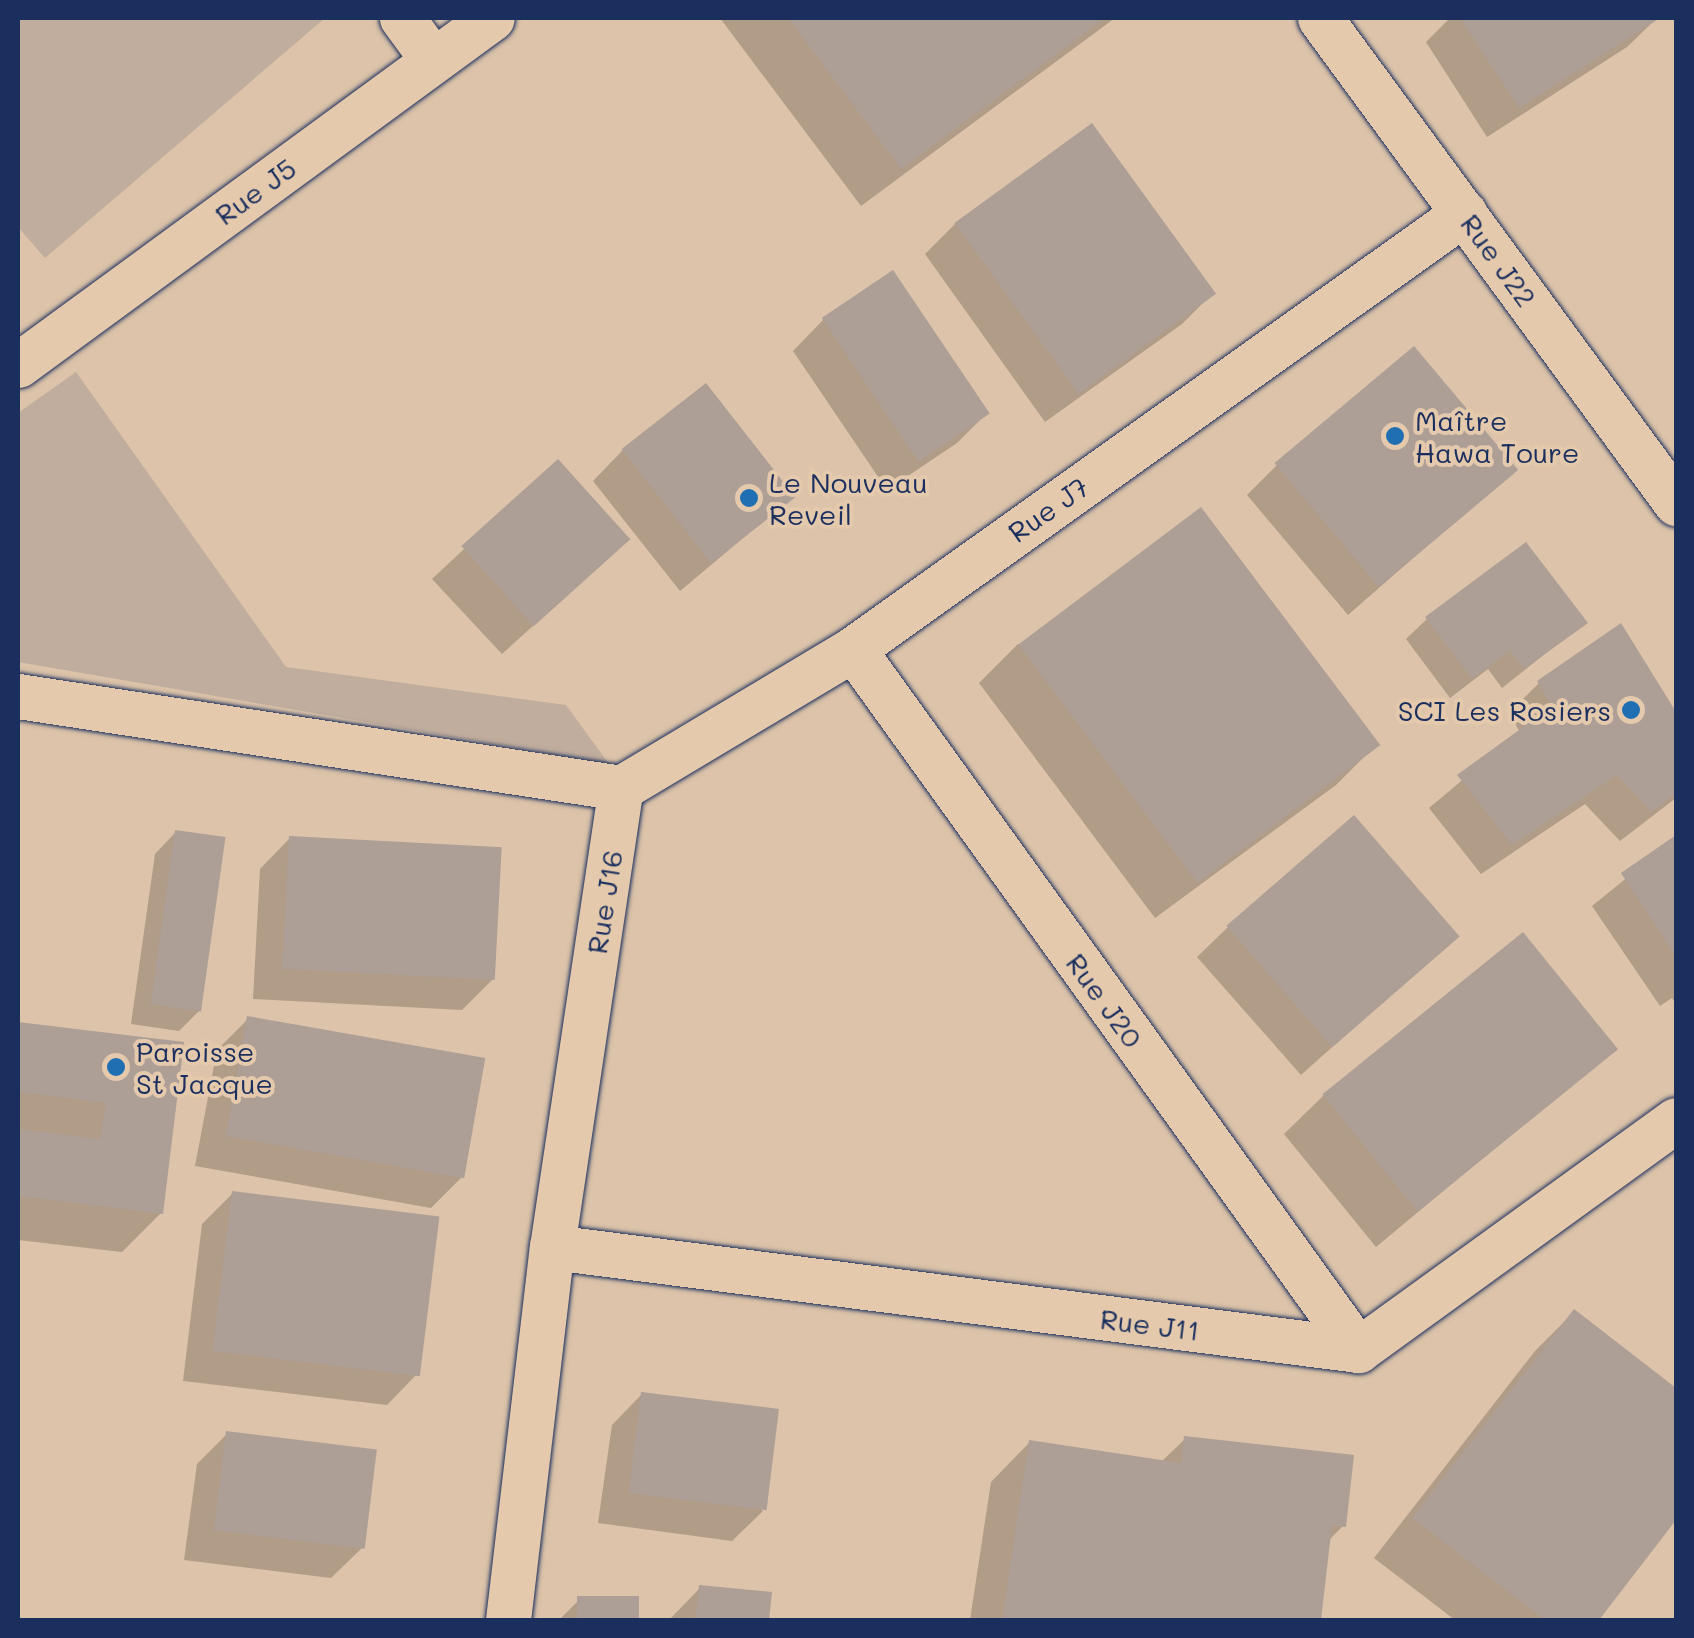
<!DOCTYPE html>
<meta charset="utf-8">
<style>
body{margin:0}
#map{position:relative;width:1694px;height:1638px;overflow:hidden;background:#dcc3a9;font-family:Mali,sans-serif}
div>[style]{position:absolute}
.green>*{inset:0;background:#c0ad9d}
.shadow>*{inset:0;background:#0003}
.building>*{inset:0;background:#ad9e96;transform-origin:0 0}
.roads{filter:drop-shadow(0 0 2px #1b2f5e) drop-shadow(0 0 2px #1b2f5e)}
.street>*{height:45px;margin:-22.5px;padding:0 22.5px;transform-origin:22.5px;border-radius:22.5px;background:#e4c9ac}
.dots>*{width:28px;height:28px;translate:-50% -50%;box-sizing:border-box;border:5px solid #e4c9ac;border-radius:50%}
span{translate:-50% -50%;white-space:nowrap;text-align:center;line-height:1.15;-webkit-text-stroke:8px #e4c9ac;paint-order:stroke}
.street-label{font-size:28px;color:#1b2f5e}
.poi-label{font-size:28px;color:#1b2f5e}
.left{translate:0 -50%;text-align:left}
.right{translate:-100% -50%;text-align:right}
.frame{position:absolute;inset:0;border:20px solid #1b2f5e;pointer-events:none}
</style>
<div id="map">
<div class="green">
<i style="clip-path:polygon(18px 18px,325px 18px,45px 258px,18px 227px)"></i>
<i style="clip-path:polygon(76px 372px,286px 667px,566px 705px,609px 764px,18px 662px,18px 413px)"></i>
</div>
<div class="shadow">
<i style="clip-path:polygon(720px 18px,1115px 18px,861px 206px)"></i>
<i style="clip-path:polygon(1450px 18px,1657px 18px,1627px 47px,1487px 137px,1426px 42px)"></i>
<i style="clip-path:polygon(1092px 126px,1212px 294px,1182px 324px,1045px 422px,925px 254px,955px 224px)"></i>
<i style="clip-path:polygon(892px 274px,987px 413px,957px 443px,887px 490px,793px 351px,823px 320px)"></i>
<i style="clip-path:polygon(623px 450px,792px 497px,680px 591px,593px 481px)"></i>
<i style="clip-path:polygon(557px 462px,596px 569px,502px 654px,432px 579px)"></i>
<i style="clip-path:polygon(1277px 465px,1515px 469px,1348px 615px,1247px 495px)"></i>
<i style="clip-path:polygon(1427px 619px,1584px 623px,1502px 688px,1488px 669px,1450px 698px,1406px 639px)"></i>
<i style="clip-path:polygon(1620px 627px,1676px 717px,1676px 798px,1620px 841px,1585px 804px,1481px 874px,1429px 808px,1520px 732px,1509px 713px,1539px 683px)"></i>
<i style="clip-path:polygon(1018px 644px,1375px 746px,1336px 785px,1155px 918px,979px 683px)"></i>
<i style="clip-path:polygon(175px 833px,200px 1010px,179px 1031px,131px 1024px,155px 854px)"></i>
<i style="clip-path:polygon(290px 838px,493px 979px,462px 1010px,253px 999px,260px 869px)"></i>
<i style="clip-path:polygon(1676px 838px,1676px 1004px,1672px 998px,1660px 1006px,1592px 906px)"></i>
<i style="clip-path:polygon(1228px 927px,1456px 936px,1301px 1075px,1197px 957px)"></i>
<i style="clip-path:polygon(248px 1019px,461px 1178px,431px 1208px,195px 1166px,217px 1050px)"></i>
<i style="clip-path:polygon(18px 1025px,181px 1044px,161px 1213px,122px 1252px,18px 1240px)"></i>
<i style="clip-path:polygon(1614px 1049px,1376px 1247px,1284px 1134px,1324px 1095px)"></i>
<i style="clip-path:polygon(232px 1194px,417px 1374px,387px 1405px,183px 1381px,202px 1224px)"></i>
<i style="clip-path:polygon(1574px 1312px,1676px 1391px,1676px 1516px,1596px 1620px,1455px 1620px,1374px 1558px,1535px 1351px)"></i>
<i style="clip-path:polygon(642px 1394px,763px 1511px,732px 1541px,598px 1523px,612px 1425px)"></i>
<i style="clip-path:polygon(227px 1434px,362px 1548px,331px 1578px,184px 1560px,197px 1464px)"></i>
<i style="clip-path:polygon(1185px 1439px,1344px 1525px,1328px 1541px,1318px 1620px,970px 1620px,991px 1482px,1030px 1442px,1161px 1462px)"></i>
<i style="clip-path:polygon(700px 1588px,769px 1594px,766px 1620px,669px 1620px)"></i>
<i style="clip-path:polygon(636px 1599px,637px 1620px,559px 1620px,578px 1601px)"></i>
</div>
<div class="building">
<i style="clip-path:polygon(788px 18px,1105px 18px,901px 169px)"></i>
<i style="clip-path:polygon(1460px 18px,1660px 18px,1519px 108px)"></i>
<i style="left:1092px;top:123px;width:211px;height:170px;rotate:54deg"></i>
<i style="left:893px;top:270px;width:173px;height:86px;rotate:56deg"></i>
<i style="left:1414px;top:346px;width:162px;height:182px;rotate:50deg"></i>
<i style="left:706px;top:383px;width:145px;height:107px;rotate:52deg"></i>
<i style="left:558px;top:459px;width:108px;height:130px;rotate:48deg"></i>
<i style="left:1201px;top:507px;width:298px;height:229px;rotate:53deg"></i>
<i style="clip-path:polygon(1526px 542px,1588px 623px,1524px 669px,1510px 651px,1472px 679px,1425px 617px)"></i>
<i style="clip-path:polygon(1621px 623px,1676px 712px,1676px 793px,1651px 812px,1617px 775px,1512px 845px,1457px 775px,1552px 706px,1537px 681px)"></i>
<i style="left:1354px;top:815px;width:161px;height:169px;rotate:49deg"></i>
<i style="left:175px;top:830px;width:51px;height:176px;rotate:8deg"></i>
<i style="clip-path:polygon(1676px 835px,1676px 957px,1621px 873px)"></i>
<i style="left:289px;top:836px;width:213px;height:133px;rotate:3deg"></i>
<i style="left:1523px;top:932px;width:151px;height:258px;rotate:51deg"></i>
<i style="left:247px;top:1016px;width:242px;height:122px;rotate:10deg"></i>
<i style="clip-path:polygon(18px 1022px,184px 1042px,163px 1214px,18px 1196px,18px 1129px,100px 1139px,106px 1103px,18px 1092px)"></i>
<i style="left:232px;top:1191px;width:209px;height:161px;rotate:7deg"></i>
<i style="clip-path:polygon(1574px 1309px,1676px 1388px,1676px 1520px,1599px 1620px,1545px 1620px,1412px 1518px)"></i>
<i style="left:641px;top:1392px;width:139px;height:102px;rotate:7deg"></i>
<i style="left:226px;top:1431px;width:152px;height:100px;rotate:7deg"></i>
<i style="clip-path:polygon(1184px 1436px,1354px 1455px,1346px 1527px,1332px 1525px,1321px 1620px,1002px 1620px,1029px 1440px,1181px 1463px)"></i>
<i style="clip-path:polygon(699px 1585px,772px 1592px,769px 1620px,695px 1620px)"></i>
<i style="left:639px;top:1596px;width:24px;height:62px;rotate:90deg"></i>
</div>
<div class="roads">
<div class="street">
<i style="left:402px;top:18px;width:52px;rotate:53.6deg"></i>
<i style="left:1320px;top:18px;width:602px;rotate:53.72deg"></i>
<i style="left:18px;top:365px;width:587px;rotate:-36.21deg"></i>
<i style="left:853px;top:649px;width:864px;rotate:54.23deg"></i>
<i style="left:18px;top:696px;width:610px;rotate:8.67deg"></i>
<i style="left:621px;top:788px;width:270px;rotate:-30.9deg"></i>
<i style="left:853px;top:649px;width:751px;rotate:-35.51deg"></i>
<i style="left:552px;top:1247px;width:813px;rotate:7.28deg"></i>
<i style="left:1358px;top:1350px;width:392px;rotate:-35.9deg"></i>
<i style="left:508px;top:1620px;width:376px;rotate:-83.3deg"></i>
<i style="left:552px;top:1247px;width:464px;rotate:-81.5deg"></i>
</div>
</div>
<div class="dots">
<i style="left:1395px;top:436px;background:#1f6fb2"></i>
<i style="left:749px;top:498px;background:#1f6fb2"></i>
<i style="left:1631px;top:710px;background:#1f6fb2"></i>
<i style="left:116px;top:1067px;background:#1f6fb2"></i>
</div>
<div class="street-label">
<span style="left:255px;top:191px;rotate:-36deg">Rue J5</span>
<span style="left:1499px;top:260px;rotate:54deg">Rue J22</span>
<span style="left:1048px;top:509px;rotate:-35deg">Rue J7</span>
<span style="left:604px;top:902px;rotate:-81deg">Rue J16</span>
<span style="left:1105px;top:1000px;rotate:54deg">Rue J20</span>
<span style="left:1150px;top:1324px;rotate:7deg">Rue J11</span>
</div>
<div class="poi-label">
<span class="left" style="left:1415px;top:436px">Maître<br>Hawa Toure</span>
<span class="left" style="left:769px;top:498px">Le Nouveau<br>Reveil</span>
<span class="right" style="left:1611px;top:710px">SCI Les Rosiers</span>
<span class="left" style="left:136px;top:1067px">Paroisse<br>St Jacque</span>
</div>
<div class="frame"></div>
</div>
